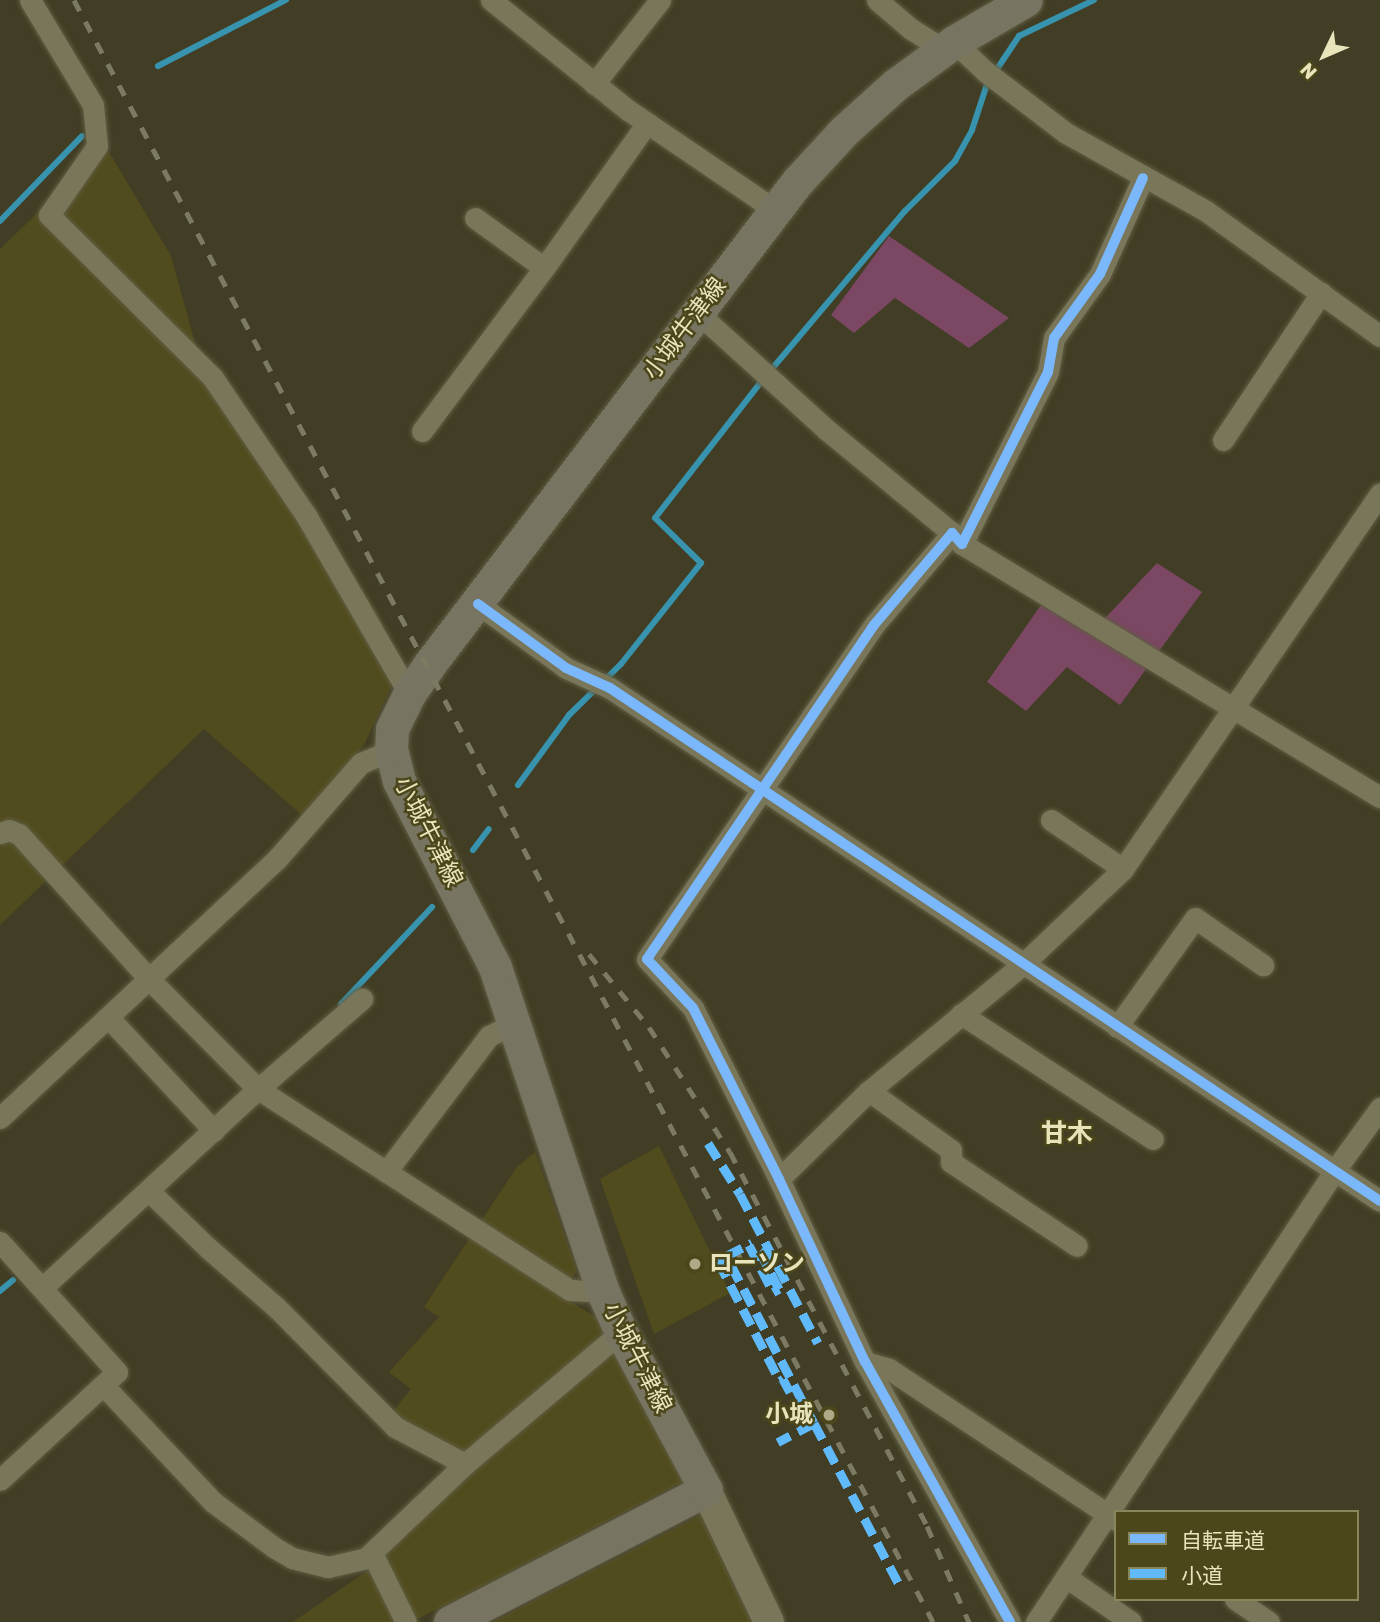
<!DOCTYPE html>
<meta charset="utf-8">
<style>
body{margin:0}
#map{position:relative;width:1380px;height:1622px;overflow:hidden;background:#413e25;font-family:Rubik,"Noto Sans JP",sans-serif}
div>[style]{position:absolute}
.built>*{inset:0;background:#514c1d}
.green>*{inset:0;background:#7b4763}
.stream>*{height:6px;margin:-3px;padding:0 3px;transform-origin:3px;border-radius:3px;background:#3893ae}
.roads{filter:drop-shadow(0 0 2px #605d43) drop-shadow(0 0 2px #605d43)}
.street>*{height:21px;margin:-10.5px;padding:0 10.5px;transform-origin:10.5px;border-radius:10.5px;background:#797659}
.secondary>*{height:30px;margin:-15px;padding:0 15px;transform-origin:15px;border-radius:15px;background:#797659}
.primary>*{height:33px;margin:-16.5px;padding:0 16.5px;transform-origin:16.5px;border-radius:16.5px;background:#777461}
.rail>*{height:5px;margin-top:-2.5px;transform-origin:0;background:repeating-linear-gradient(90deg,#7d7a62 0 12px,transparent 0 24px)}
.quiet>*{height:9px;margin-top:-4.5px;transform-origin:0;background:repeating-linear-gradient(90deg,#60bafa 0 18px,transparent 0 27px)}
.cycleway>*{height:10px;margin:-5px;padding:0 5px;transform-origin:5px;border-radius:5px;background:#7ab7fb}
.dots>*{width:19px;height:19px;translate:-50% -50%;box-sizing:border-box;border:4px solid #4c471a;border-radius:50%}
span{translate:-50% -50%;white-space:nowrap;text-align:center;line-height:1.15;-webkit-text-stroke:5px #4c471a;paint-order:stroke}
.street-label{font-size:24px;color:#e8e4bc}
.poi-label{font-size:24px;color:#e8e4bc;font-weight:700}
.left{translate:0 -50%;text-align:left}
.right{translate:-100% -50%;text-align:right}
.neighbourhood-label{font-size:26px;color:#e8e4bc;font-weight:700}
.legend{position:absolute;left:1114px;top:1510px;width:245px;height:91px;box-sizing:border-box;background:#4c471a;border:2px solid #8a865b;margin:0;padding:9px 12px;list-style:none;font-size:21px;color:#e8e4bc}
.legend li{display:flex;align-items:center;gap:14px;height:35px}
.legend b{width:35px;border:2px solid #8a865b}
.north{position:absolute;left:1289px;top:21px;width:70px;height:70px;-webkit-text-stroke:5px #4c471a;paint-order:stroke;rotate:226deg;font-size:19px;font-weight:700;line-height:28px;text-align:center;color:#e8e4bc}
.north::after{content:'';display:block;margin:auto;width:24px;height:32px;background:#e8e4bc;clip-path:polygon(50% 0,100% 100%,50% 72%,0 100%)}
</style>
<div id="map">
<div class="built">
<i style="clip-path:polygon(106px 147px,171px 256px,195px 343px,278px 453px,382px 621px,394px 680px,364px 745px,316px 803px,303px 816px,204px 729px,0 925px,0 249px)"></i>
<i style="clip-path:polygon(659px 1146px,730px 1293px,654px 1334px,600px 1179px)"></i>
<i style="clip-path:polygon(535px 1152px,577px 1271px,560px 1295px,599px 1319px,684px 1481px,412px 1622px,293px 1622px,367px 1571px,500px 1444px,462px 1455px,390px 1415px,411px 1389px,389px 1372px,439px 1317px,424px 1307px,517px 1167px)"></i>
<i style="clip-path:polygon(701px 1515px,751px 1622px,493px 1622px)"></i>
</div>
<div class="green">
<i style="clip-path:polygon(889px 236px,1009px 318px,969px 348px,895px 298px,854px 333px,831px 315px)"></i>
<i style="clip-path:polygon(1157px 563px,1202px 592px,1120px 705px,1067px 667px,1026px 711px,987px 682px,1041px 605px,1093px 631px)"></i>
</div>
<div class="stream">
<i style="left:158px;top:66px;width:144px;rotate:-27.3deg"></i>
<i style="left:0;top:221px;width:118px;rotate:-46deg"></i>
<i style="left:518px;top:785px;width:87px;rotate:-53.9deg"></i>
<i style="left:569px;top:715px;width:73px;rotate:-44.4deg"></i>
<i style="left:621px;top:664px;width:129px;rotate:-51.6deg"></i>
<i style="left:701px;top:563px;width:64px;rotate:-135.6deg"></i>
<i style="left:655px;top:518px;width:171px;rotate:-52.1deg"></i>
<i style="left:760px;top:383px;width:225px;rotate:-49.9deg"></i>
<i style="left:905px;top:211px;width:71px;rotate:-45deg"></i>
<i style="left:955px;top:161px;width:35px;rotate:-61deg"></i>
<i style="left:972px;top:130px;width:48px;rotate:-71.9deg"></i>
<i style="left:987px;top:84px;width:58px;rotate:-56.3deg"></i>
<i style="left:1019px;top:36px;width:83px;rotate:-25.6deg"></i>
<i style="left:473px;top:850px;width:26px;rotate:-53deg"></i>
<i style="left:341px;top:1004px;width:133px;rotate:-46.8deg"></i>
<i style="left:0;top:1291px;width:17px;rotate:-40deg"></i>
</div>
<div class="roads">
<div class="street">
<i style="left:30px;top:0;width:122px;rotate:59deg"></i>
<i style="left:93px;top:105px;width:41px;rotate:84.4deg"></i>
<i style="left:97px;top:146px;width:84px;rotate:124.8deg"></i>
<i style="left:49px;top:215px;width:231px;rotate:44.8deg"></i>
<i style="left:213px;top:378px;width:168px;rotate:55.9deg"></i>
<i style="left:307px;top:517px;width:204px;rotate:60deg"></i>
<i style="left:491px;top:0;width:176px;rotate:38.8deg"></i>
<i style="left:628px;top:110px;width:178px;rotate:34.2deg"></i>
<i style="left:877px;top:0;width:45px;rotate:40.5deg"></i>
<i style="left:911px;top:29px;width:38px;rotate:32deg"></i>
<i style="left:954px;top:42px;width:44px;rotate:43.2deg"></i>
<i style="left:986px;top:72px;width:101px;rotate:37.3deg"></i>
<i style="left:1066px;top:133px;width:160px;rotate:29.1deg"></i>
<i style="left:1206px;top:211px;width:214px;rotate:35.7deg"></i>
<i style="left:594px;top:84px;width:107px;rotate:-51.8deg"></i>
<i style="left:475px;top:218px;width:85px;rotate:35.9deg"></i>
<i style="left:698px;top:313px;width:174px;rotate:42.2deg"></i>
<i style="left:827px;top:430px;width:162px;rotate:39.5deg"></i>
<i style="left:422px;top:431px;width:204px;rotate:-53.2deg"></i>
<i style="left:544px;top:268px;width:178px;rotate:-54.6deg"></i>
<i style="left:1223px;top:440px;width:177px;rotate:-56.3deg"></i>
<i style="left:962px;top:544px;width:489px;rotate:31.2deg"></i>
<i style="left:478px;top:604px;width:109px;rotate:36deg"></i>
<i style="left:566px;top:668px;width:48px;rotate:24.4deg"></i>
<i style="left:610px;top:688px;width:925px;rotate:33.67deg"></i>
<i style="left:1051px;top:820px;width:87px;rotate:34.2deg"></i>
<i style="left:0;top:833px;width:9px;rotate:-18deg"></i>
<i style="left:9px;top:830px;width:11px;rotate:22deg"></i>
<i style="left:19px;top:834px;width:196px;rotate:48.1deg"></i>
<i style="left:150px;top:980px;width:153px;rotate:45.3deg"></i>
<i style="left:258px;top:1089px;width:371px;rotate:32.8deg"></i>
<i style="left:570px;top:1290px;width:33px;rotate:3deg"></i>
<i style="left:961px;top:1014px;width:229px;rotate:33.1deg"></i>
<i style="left:109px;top:1018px;width:154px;rotate:47.1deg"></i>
<i style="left:1117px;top:1027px;width:134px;rotate:-54.4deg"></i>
<i style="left:1195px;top:918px;width:83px;rotate:34.7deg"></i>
<i style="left:869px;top:1091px;width:101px;rotate:35.7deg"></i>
<i style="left:951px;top:1150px;width:12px;rotate:90deg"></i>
<i style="left:951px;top:1162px;width:151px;rotate:33.7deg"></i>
<i style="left:0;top:1118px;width:378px;rotate:-43.1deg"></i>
<i style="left:276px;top:860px;width:129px;rotate:-48.8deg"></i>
<i style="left:361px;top:763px;width:33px;rotate:-23deg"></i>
<i style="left:386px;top:1172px;width:171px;rotate:-52.9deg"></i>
<i style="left:489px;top:1036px;width:28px;rotate:-27deg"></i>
<i style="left:779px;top:1179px;width:126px;rotate:-44.4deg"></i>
<i style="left:869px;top:1091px;width:198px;rotate:-39.5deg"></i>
<i style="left:1022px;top:965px;width:139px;rotate:-43.5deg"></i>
<i style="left:1123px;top:869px;width:455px;rotate:-55.6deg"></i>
<i style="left:149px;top:1191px;width:82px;rotate:44deg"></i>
<i style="left:208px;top:1248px;width:91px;rotate:41deg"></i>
<i style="left:277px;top:1308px;width:168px;rotate:45.2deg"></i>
<i style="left:395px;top:1427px;width:79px;rotate:27.9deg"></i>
<i style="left:0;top:1242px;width:175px;rotate:48deg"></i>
<i style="left:117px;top:1372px;width:159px;rotate:137.3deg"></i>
<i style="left:42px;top:1288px;width:294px;rotate:-42.7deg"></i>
<i style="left:258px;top:1089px;width:138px;rotate:-40.9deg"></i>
<i style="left:865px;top:1362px;width:25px;rotate:16deg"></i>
<i style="left:889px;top:1369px;width:273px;rotate:33.6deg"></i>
<i style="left:104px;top:1386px;width:159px;rotate:46.8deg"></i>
<i style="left:213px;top:1502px;width:77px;rotate:36.6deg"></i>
<i style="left:275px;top:1548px;width:20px;rotate:30deg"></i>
<i style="left:292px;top:1558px;width:37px;rotate:14deg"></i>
<i style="left:328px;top:1567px;width:39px;rotate:-13deg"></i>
<i style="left:366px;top:1558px;width:137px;rotate:-43.5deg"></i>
<i style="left:465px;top:1464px;width:204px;rotate:-40.2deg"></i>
<i style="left:372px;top:1553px;width:77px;rotate:63.8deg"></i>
<i style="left:1066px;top:1577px;width:79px;rotate:34.7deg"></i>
<i style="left:1235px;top:1599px;width:41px;rotate:34.1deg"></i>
<i style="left:1010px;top:1622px;width:298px;rotate:-119.1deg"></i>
<i style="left:865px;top:1362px;width:202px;rotate:-115.2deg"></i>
<i style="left:779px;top:1179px;width:191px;rotate:-116.7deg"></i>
<i style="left:693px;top:1008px;width:67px;rotate:-133.2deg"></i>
<i style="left:647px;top:959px;width:404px;rotate:-55.8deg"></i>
<i style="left:874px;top:625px;width:121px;rotate:-49.7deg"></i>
<i style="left:952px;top:533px;width:15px;rotate:48deg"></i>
<i style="left:962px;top:544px;width:192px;rotate:-63.4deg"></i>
<i style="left:1048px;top:372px;width:35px;rotate:-80deg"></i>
<i style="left:1054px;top:338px;width:79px;rotate:-54.3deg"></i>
<i style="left:1100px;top:274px;width:105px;rotate:-65.9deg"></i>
<i style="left:1036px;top:1622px;width:542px;rotate:-56.52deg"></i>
<i style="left:1335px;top:1170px;width:77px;rotate:-54deg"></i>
</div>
<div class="secondary">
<i style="left:706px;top:1490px;width:146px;rotate:64.5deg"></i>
</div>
<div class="primary">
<i style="left:450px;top:1622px;width:288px;rotate:-27.3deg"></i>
<i style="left:706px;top:1490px;width:179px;rotate:-118.3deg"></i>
<i style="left:621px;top:1332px;width:44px;rotate:-114.2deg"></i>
<i style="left:603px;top:1292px;width:342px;rotate:-108.4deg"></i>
<i style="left:495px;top:967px;width:209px;rotate:-117.3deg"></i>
<i style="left:399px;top:781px;width:32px;rotate:-104deg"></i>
<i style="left:391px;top:750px;width:21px;rotate:-87deg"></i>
<i style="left:392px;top:729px;width:39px;rotate:-64deg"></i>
<i style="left:409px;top:694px;width:35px;rotate:-55deg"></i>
<i style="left:429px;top:665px;width:607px;rotate:-52.7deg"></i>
<i style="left:797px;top:182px;width:69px;rotate:-47.3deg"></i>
<i style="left:844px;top:131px;width:69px;rotate:-42deg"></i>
<i style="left:895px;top:85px;width:73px;rotate:-36.1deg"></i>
<i style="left:954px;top:42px;width:83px;rotate:-30.3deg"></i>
</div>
</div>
<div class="rail">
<i style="left:74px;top:0;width:1835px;rotate:62.09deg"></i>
<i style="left:589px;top:954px;width:94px;rotate:50.6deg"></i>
<i style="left:649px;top:1027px;width:149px;rotate:57.1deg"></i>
<i style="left:730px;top:1152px;width:423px;rotate:62.2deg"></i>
<i style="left:927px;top:1526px;width:105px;rotate:66.4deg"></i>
</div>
<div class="quiet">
<i style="left:708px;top:1143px;width:60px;rotate:57.9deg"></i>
<i style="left:740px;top:1194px;width:168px;rotate:62.4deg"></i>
<i style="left:749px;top:1245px;width:53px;rotate:62.9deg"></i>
<i style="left:773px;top:1292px;width:7px;rotate:-27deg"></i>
<i style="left:779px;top:1289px;width:38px;rotate:-117deg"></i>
<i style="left:762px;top:1255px;width:9px;rotate:-49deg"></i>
<i style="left:726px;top:1256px;width:9px;rotate:148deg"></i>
<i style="left:718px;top:1261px;width:135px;rotate:62.7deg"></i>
<i style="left:780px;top:1381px;width:4px;rotate:-34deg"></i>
<i style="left:783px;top:1379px;width:15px;rotate:62deg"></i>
<i style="left:729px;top:1260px;width:5px;rotate:-127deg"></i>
<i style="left:726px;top:1256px;width:29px;rotate:-27deg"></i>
<i style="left:731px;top:1265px;width:178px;rotate:62.3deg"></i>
<i style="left:814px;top:1423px;width:41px;rotate:152.2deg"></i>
<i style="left:814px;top:1423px;width:182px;rotate:62.2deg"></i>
</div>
<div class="cycleway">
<i style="left:478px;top:604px;width:109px;rotate:36deg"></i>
<i style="left:566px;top:668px;width:48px;rotate:24.4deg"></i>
<i style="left:610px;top:688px;width:925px;rotate:33.67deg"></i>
<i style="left:1010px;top:1622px;width:298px;rotate:-119.1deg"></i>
<i style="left:865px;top:1362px;width:202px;rotate:-115.2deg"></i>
<i style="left:779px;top:1179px;width:191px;rotate:-116.7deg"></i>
<i style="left:693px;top:1008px;width:67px;rotate:-133.2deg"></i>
<i style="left:647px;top:959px;width:404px;rotate:-55.8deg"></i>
<i style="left:874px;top:625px;width:121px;rotate:-49.7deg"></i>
<i style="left:952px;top:533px;width:15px;rotate:48deg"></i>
<i style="left:962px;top:544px;width:192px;rotate:-63.4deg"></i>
<i style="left:1048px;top:372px;width:35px;rotate:-80deg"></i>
<i style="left:1054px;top:338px;width:79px;rotate:-54.3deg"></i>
<i style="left:1100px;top:274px;width:105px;rotate:-65.9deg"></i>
</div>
<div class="dots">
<i style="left:695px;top:1264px;background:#aeaa87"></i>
<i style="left:829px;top:1415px;background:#aeaa87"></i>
</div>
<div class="street-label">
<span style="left:685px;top:329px;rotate:-53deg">小城牛津線</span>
<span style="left:428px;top:832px;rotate:63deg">小城牛津線</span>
<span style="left:637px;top:1358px;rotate:63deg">小城牛津線</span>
</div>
<div class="poi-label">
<span class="left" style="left:709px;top:1264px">ローソン</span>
<span class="right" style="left:813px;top:1415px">小城</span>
</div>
<div class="neighbourhood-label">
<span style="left:1067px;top:1134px">甘木</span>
</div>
<ul class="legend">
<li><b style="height:9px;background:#7ab7fb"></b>自転車道</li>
<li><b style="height:9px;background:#60bafa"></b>小道</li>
</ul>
<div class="north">N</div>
</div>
